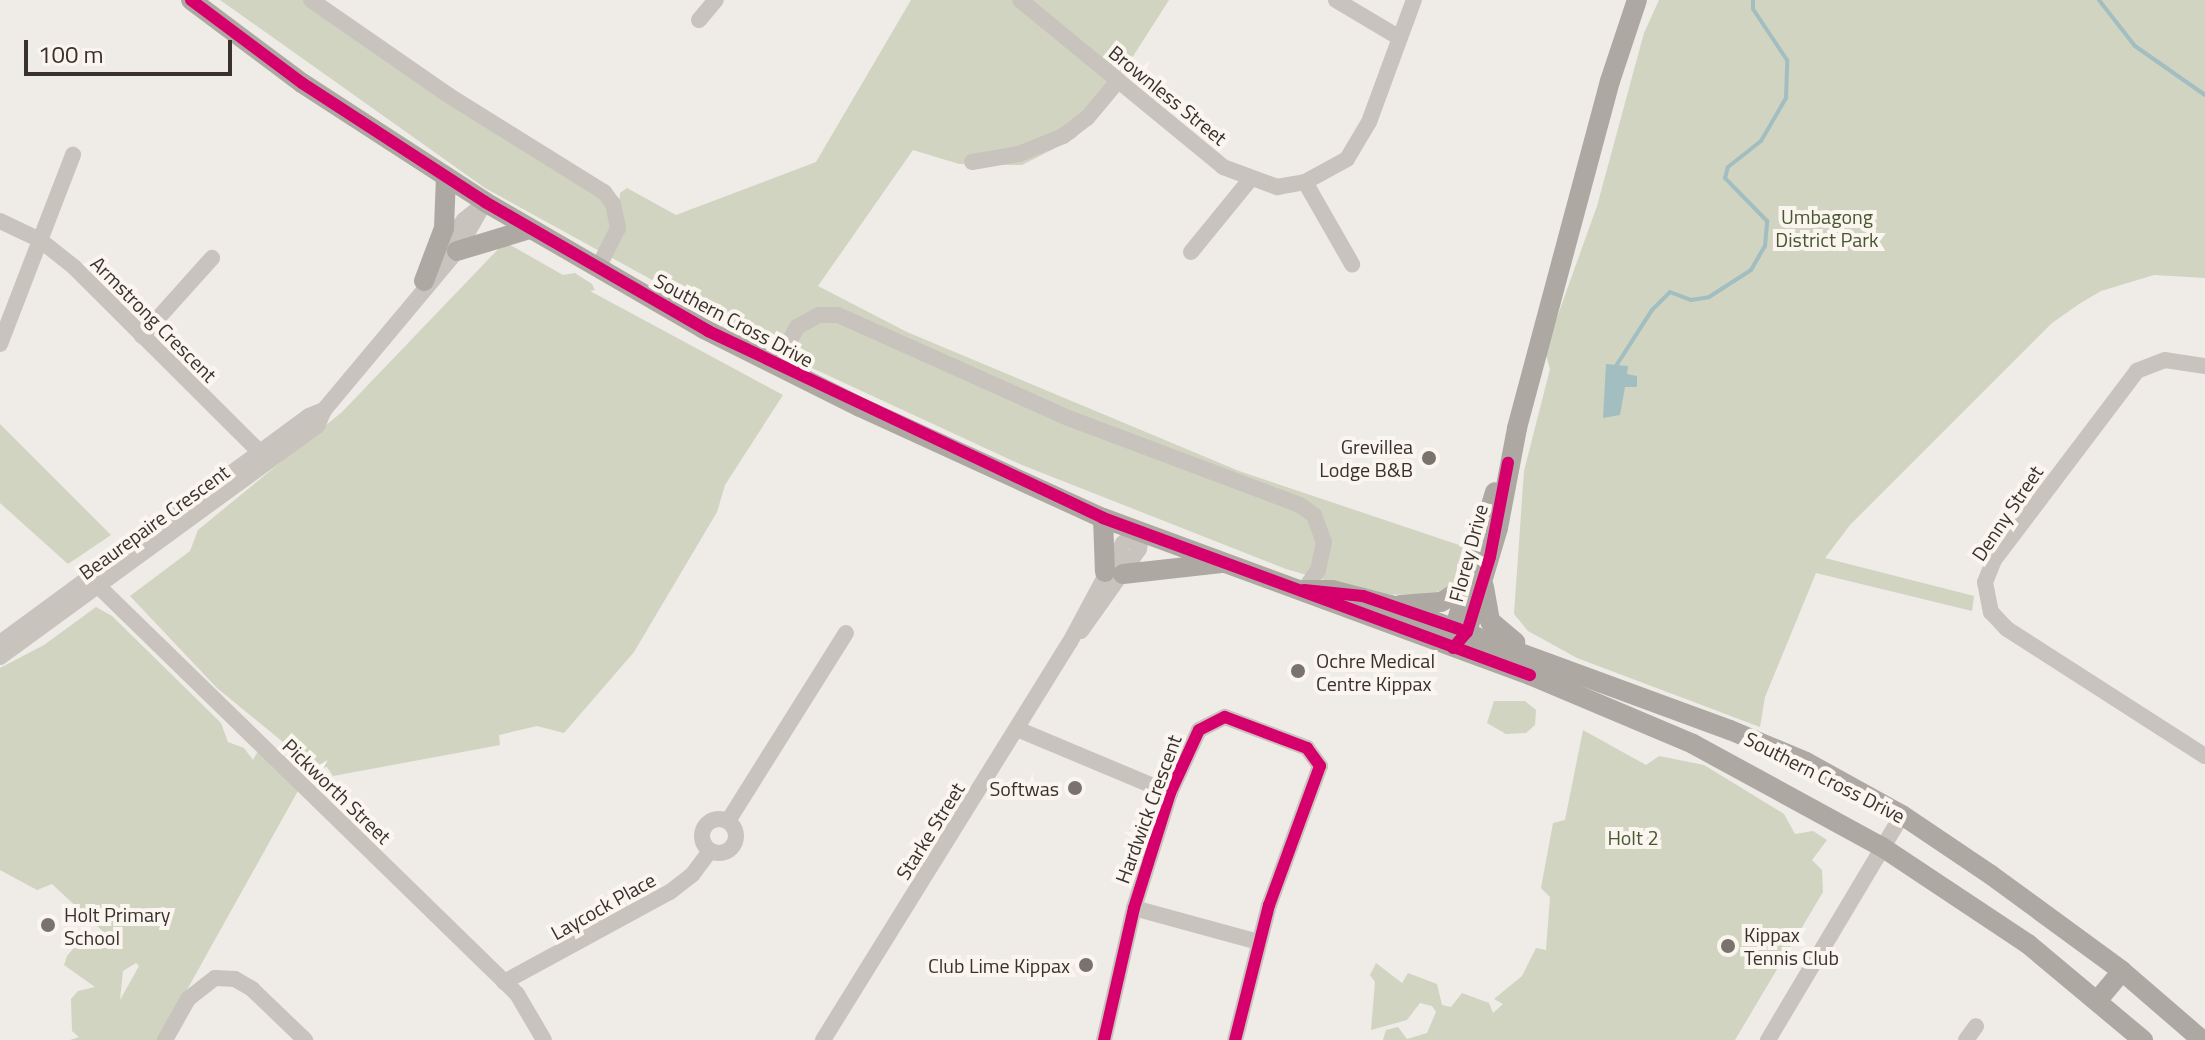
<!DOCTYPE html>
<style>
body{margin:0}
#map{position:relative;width:2205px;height:1040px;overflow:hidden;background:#efebe6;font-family:"Titillium Web",sans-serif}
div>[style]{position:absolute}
.green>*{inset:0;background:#d0d4c1}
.water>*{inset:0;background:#a3bec0}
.stream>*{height:4px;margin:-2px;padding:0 2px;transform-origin:2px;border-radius:2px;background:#a3bec0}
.minor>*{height:16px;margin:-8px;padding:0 8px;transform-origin:8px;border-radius:8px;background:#c9c3be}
.minor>.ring{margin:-8px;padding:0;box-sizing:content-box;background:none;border:16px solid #c9c3be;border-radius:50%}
.major>*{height:20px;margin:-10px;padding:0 10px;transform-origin:10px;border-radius:10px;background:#aea8a3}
.cycleway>*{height:12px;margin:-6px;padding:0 6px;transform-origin:6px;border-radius:6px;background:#d6006c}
.dots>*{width:22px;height:22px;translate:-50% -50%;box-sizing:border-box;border:4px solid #faf5ee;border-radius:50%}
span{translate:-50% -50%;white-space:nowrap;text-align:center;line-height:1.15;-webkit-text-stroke:8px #faf5ee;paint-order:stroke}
.street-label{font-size:20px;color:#3a312c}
.park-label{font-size:20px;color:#485731}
.poi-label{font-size:20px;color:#3a312c}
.right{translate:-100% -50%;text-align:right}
.left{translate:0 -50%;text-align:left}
.scale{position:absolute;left:24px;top:40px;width:208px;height:36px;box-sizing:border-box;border:4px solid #3a312c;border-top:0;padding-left:10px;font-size:24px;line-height:28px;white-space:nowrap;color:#3a312c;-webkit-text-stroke:6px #faf5ee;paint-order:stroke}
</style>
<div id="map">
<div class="green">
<i style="clip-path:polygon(220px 0,311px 0,590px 183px,618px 223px,620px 193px,627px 188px,676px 215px,816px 162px,911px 0,1169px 0,1130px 61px,1121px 87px,1075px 138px,1022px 165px,959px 164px,913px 150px,818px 286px,907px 332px,1239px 471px,1468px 548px,1457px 582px,1433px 594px,1377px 595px,1286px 569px,1022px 465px,812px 368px,485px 188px)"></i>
<i style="clip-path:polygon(1659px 0,2205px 0,2205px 278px,2154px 275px,2101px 291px,2079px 304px,2052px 323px,1850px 525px,1825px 558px,1974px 596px,1972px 611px,1816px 573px,1765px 697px,1760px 727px,1577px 658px,1528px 631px,1514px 614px,1524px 471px,1550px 369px,1545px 351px,1597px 206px,1644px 33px)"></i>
<i style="clip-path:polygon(505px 242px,563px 275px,575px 273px,592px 284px,595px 290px,590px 291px,783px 395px,725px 485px,717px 512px,634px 652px,564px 733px,537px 726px,499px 735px,500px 745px,333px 776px,327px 767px,316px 769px,217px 688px,130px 596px,190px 551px,198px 530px,342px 412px)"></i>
<i style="clip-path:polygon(0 424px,111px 535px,68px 564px,0 503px)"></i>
<i style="clip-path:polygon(evenodd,96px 607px,112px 616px,221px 723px,228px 742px,244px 748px,253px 760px,259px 749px,299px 789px,159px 1040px,70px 1040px,79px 1037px,72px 1031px,71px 999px,78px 991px,95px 987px,64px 965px,67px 956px,77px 944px,100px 946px,108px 936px,52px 884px,37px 890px,0 870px,0 668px,44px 645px,96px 607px,136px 963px,139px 966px,120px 1000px,123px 971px,136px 963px)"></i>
<i style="clip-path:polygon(1494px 701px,1525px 701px,1536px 710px,1535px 725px,1526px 733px,1506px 734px,1487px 723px)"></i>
<i style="clip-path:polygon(1583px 730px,1646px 765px,1659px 756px,1704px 765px,1784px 814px,1795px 834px,1813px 831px,1827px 840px,1812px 860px,1822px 870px,1823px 892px,1735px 1040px,1383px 1040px,1386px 1030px,1398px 1027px,1407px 1039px,1427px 1033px,1436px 1012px,1432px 1006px,1420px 1003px,1407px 1020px,1371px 1030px,1375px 982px,1370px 975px,1376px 963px,1402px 983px,1408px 973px,1437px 984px,1442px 1005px,1451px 1007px,1462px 993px,1489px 1003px,1493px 1013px,1503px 1004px,1494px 999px,1522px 976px,1536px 948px,1546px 950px,1550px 897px,1541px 888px,1553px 823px,1565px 820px)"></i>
</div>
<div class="water">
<i style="clip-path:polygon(1606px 364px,1628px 366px,1627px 374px,1637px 376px,1637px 387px,1625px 387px,1620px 415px,1603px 418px)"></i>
</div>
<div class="stream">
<i style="left:2099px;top:0;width:58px;rotate:52deg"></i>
<i style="left:2135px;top:46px;width:85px;rotate:35deg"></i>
<i style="left:1616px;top:366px;width:67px;rotate:-57.3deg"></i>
<i style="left:1652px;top:310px;width:25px;rotate:-45deg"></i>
<i style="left:1670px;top:292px;width:22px;rotate:21deg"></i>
<i style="left:1691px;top:300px;width:18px;rotate:-9deg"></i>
<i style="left:1709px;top:297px;width:50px;rotate:-32.7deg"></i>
<i style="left:1751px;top:270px;width:28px;rotate:-60deg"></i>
<i style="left:1765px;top:246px;width:25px;rotate:-85deg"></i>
<i style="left:1767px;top:221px;width:60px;rotate:-134.3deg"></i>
<i style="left:1725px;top:178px;width:11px;rotate:-75deg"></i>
<i style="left:1728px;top:167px;width:42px;rotate:-38.2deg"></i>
<i style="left:1761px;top:141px;width:50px;rotate:-59.8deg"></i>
<i style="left:1786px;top:98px;width:38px;rotate:-88deg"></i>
<i style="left:1787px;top:60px;width:61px;rotate:-123.7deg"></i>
<i style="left:1753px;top:9px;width:9px;rotate:-90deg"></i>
</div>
<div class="minor">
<i style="left:311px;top:0;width:167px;rotate:34.7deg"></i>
<i style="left:448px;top:95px;width:184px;rotate:31.9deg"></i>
<i style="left:604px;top:192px;width:15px;rotate:53deg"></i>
<i style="left:613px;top:204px;width:25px;rotate:78deg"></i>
<i style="left:618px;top:228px;width:45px;rotate:116.6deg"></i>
<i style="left:1020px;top:0;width:263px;rotate:39.4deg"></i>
<i style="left:1223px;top:167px;width:58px;rotate:20.3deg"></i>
<i style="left:1277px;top:187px;width:28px;rotate:-10deg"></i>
<i style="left:1305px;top:182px;width:48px;rotate:-28.7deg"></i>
<i style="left:1347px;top:159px;width:43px;rotate:-59.3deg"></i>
<i style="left:1369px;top:122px;width:130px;rotate:-69.8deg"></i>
<i style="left:1336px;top:0;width:74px;rotate:30.7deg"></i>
<i style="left:699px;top:20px;width:26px;rotate:-50deg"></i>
<i style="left:972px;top:162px;width:48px;rotate:-9.7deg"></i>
<i style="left:1019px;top:154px;width:48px;rotate:-22.2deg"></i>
<i style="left:1063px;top:136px;width:30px;rotate:-37deg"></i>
<i style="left:1087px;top:118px;width:48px;rotate:-50deg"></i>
<i style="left:1305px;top:182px;width:95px;rotate:60.2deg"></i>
<i style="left:0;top:221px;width:44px;rotate:25.4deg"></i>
<i style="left:40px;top:240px;width:43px;rotate:38.5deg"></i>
<i style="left:74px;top:267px;width:271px;rotate:44.9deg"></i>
<i style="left:1191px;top:252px;width:92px;rotate:-50.8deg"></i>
<i style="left:440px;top:255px;width:42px;rotate:-55.6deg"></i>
<i style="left:464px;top:220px;width:22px;rotate:-39deg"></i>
<i style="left:142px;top:336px;width:105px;rotate:-48.1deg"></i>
<i style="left:0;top:344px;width:203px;rotate:-68.9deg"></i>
<i style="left:776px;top:366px;width:44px;rotate:-61.7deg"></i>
<i style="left:797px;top:327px;width:25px;rotate:-29deg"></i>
<i style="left:819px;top:315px;width:19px"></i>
<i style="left:838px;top:315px;width:255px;rotate:24.1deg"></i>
<i style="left:1071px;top:419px;width:245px;rotate:20.6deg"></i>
<i style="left:1300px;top:505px;width:17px;rotate:36deg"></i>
<i style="left:1314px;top:515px;width:29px;rotate:70deg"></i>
<i style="left:1324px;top:542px;width:29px;rotate:102deg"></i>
<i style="left:1318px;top:570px;width:24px;rotate:125deg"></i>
<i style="left:2205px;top:366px;width:40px;rotate:-171.5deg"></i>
<i style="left:2165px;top:360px;width:30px;rotate:159deg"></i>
<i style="left:2137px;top:371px;width:237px;rotate:127.1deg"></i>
<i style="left:1994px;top:560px;width:24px;rotate:112deg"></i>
<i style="left:1985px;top:582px;width:31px;rotate:79deg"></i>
<i style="left:1991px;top:612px;width:23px;rotate:47deg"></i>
<i style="left:2007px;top:629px;width:235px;rotate:32.7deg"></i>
<i style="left:91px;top:579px;width:595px;rotate:44.25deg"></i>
<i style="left:517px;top:994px;width:53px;rotate:59.6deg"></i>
<i style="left:1081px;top:631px;width:100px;rotate:-54.7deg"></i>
<i style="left:1139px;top:549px;width:18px;rotate:-81deg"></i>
<i style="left:0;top:643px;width:383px;rotate:-36.3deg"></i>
<i style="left:309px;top:416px;width:16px;rotate:-22deg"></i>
<i style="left:0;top:657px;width:392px;rotate:-36.1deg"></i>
<i style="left:317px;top:426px;width:17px;rotate:-66deg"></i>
<i style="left:324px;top:410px;width:207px;rotate:-50.1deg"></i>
<i style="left:457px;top:251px;width:56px;rotate:-60.3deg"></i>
<i style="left:1017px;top:729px;width:166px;rotate:22.7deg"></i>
<i class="ring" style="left:702px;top:819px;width:18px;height:18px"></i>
<i style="left:728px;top:821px;width:222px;rotate:-57.9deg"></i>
<i style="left:1134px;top:908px;width:129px;rotate:15.3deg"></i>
<i style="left:504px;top:982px;width:189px;rotate:-28.5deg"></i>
<i style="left:670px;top:892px;width:28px;rotate:-38deg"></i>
<i style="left:692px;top:875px;width:30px;rotate:-53deg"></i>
<i style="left:165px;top:1040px;width:47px;rotate:-60.7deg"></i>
<i style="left:188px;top:999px;width:34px;rotate:-38deg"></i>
<i style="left:215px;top:978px;width:20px;rotate:3deg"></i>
<i style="left:235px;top:979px;width:20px;rotate:30deg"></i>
<i style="left:252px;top:989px;width:74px;rotate:43.9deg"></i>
<i style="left:823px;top:1040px;width:468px;rotate:-58.2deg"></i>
<i style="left:1070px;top:642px;width:112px;rotate:-61.8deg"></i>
<i style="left:1123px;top:543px;width:22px;rotate:-32deg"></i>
<i style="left:1104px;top:1040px;width:135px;rotate:-77.2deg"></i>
<i style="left:1134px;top:908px;width:121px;rotate:-72.6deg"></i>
<i style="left:1170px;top:793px;width:69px;rotate:-65.3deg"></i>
<i style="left:1199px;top:730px;width:29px;rotate:-27deg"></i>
<i style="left:1225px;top:717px;width:88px;rotate:20.7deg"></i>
<i style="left:1307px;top:748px;width:22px;rotate:54deg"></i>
<i style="left:1320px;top:766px;width:148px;rotate:110.1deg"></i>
<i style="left:1269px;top:905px;width:139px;rotate:104.1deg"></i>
<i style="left:1768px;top:1040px;width:262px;rotate:-59.2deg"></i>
<i style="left:1966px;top:1040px;width:17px;rotate:-54deg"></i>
</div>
<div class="major">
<i style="left:191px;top:0;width:139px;rotate:36.8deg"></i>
<i style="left:302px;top:83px;width:218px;rotate:33deg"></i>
<i style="left:485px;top:202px;width:253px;rotate:30.1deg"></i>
<i style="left:704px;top:329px;width:174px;rotate:26.6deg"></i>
<i style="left:860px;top:407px;width:267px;rotate:24.6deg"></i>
<i style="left:1103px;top:518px;width:455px;rotate:20.2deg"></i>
<i style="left:1530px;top:675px;width:177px;rotate:22.9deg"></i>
<i style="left:1693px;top:744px;width:215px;rotate:28.6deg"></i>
<i style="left:1882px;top:847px;width:175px;rotate:33.6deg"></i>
<i style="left:2028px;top:944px;width:150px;rotate:39.9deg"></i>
<i style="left:457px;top:251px;width:76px;rotate:-16.8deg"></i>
<i style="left:424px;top:281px;width:57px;rotate:-69.3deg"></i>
<i style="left:444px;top:228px;width:51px;rotate:-87.8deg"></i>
<i style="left:1103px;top:518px;width:54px;rotate:87.9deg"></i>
<i style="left:1123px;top:574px;width:101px;rotate:-6.3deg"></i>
<i style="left:1484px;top:587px;width:35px;rotate:80deg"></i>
<i style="left:1490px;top:621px;width:33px;rotate:40deg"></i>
<i style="left:1304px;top:590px;width:28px"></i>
<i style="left:1332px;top:590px;width:60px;rotate:14.5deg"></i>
<i style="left:1390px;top:605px;width:362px;rotate:20.2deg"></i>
<i style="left:1730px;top:730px;width:82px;rotate:22.8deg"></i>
<i style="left:1806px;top:762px;width:110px;rotate:28.9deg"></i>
<i style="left:1902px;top:815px;width:107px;rotate:34deg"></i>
<i style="left:1991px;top:875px;width:162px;rotate:36.2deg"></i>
<i style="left:2122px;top:971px;width:106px;rotate:40.8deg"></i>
<i style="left:1400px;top:605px;width:41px;rotate:-4.2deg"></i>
<i style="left:1441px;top:602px;width:27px;rotate:-31deg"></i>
<i style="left:1452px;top:637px;width:151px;rotate:-73.5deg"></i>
<i style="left:1459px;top:642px;width:13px;rotate:-51deg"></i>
<i style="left:1467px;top:632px;width:109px;rotate:-73.4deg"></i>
<i style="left:1498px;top:528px;width:102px;rotate:-79.2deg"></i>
<i style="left:1517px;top:428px;width:359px;rotate:-75deg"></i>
<i style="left:1610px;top:81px;width:85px;rotate:-71.6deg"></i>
<i style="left:2097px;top:1001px;width:39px;rotate:-50deg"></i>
</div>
<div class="cycleway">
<i style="left:191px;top:0;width:139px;rotate:36.8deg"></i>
<i style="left:302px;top:83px;width:218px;rotate:33deg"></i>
<i style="left:485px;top:202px;width:258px;rotate:30deg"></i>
<i style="left:708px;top:331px;width:437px;rotate:25.3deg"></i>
<i style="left:1103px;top:518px;width:455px;rotate:20.2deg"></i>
<i style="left:1304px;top:590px;width:59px;rotate:5.8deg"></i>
<i style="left:1363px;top:596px;width:102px;rotate:19deg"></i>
<i style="left:1453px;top:648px;width:21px;rotate:-49deg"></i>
<i style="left:1467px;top:632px;width:78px;rotate:-73deg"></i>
<i style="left:1490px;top:557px;width:96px;rotate:-79.2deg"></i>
<i style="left:1104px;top:1040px;width:135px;rotate:-77.2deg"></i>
<i style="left:1134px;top:908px;width:121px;rotate:-72.6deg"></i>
<i style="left:1170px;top:793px;width:69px;rotate:-65.3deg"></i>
<i style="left:1199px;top:730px;width:29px;rotate:-27deg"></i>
<i style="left:1225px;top:717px;width:88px;rotate:20.7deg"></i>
<i style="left:1307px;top:748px;width:22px;rotate:54deg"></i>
<i style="left:1320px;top:766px;width:148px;rotate:110.1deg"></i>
<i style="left:1269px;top:905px;width:139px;rotate:104.1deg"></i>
</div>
<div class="dots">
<i style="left:1429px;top:458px;background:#79726d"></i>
<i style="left:1298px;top:671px;background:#79726d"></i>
<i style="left:1075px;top:788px;background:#79726d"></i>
<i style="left:48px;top:925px;background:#79726d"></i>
<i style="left:1728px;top:946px;background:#79726d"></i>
<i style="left:1086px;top:965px;background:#79726d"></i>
</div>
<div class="street-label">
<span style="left:1168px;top:95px;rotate:39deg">Brownless Street</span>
<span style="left:154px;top:319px;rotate:45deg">Armstrong Crescent</span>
<span style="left:734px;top:320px;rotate:28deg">Southern Cross Drive</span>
<span style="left:2007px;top:513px;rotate:-56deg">Denny Street</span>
<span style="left:154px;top:522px;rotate:-36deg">Beaurepaire Crescent</span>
<span style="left:1468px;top:553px;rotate:-75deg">Florey Drive</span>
<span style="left:1825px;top:777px;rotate:27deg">Southern Cross Drive</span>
<span style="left:337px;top:791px;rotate:44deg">Pickworth Street</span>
<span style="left:1148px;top:809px;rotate:-70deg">Hardwick Crescent</span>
<span style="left:930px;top:831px;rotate:-58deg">Starke Street</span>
<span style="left:603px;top:906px;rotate:-29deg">Laycock Place</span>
</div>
<div class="park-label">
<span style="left:1827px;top:228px">Umbagong<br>District Park</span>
<span style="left:1633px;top:837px">Holt 2</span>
</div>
<div class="poi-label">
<span class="right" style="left:1413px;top:458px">Grevillea<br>Lodge B&amp;B</span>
<span class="left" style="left:1316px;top:672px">Ochre Medical<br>Centre Kippax</span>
<span class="right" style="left:1059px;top:788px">Softwas</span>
<span class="left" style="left:64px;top:926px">Holt Primary<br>School</span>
<span class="left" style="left:1744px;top:946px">Kippax<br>Tennis Club</span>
<span class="right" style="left:1070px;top:965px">Club Lime Kippax</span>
</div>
<div class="scale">100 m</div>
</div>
